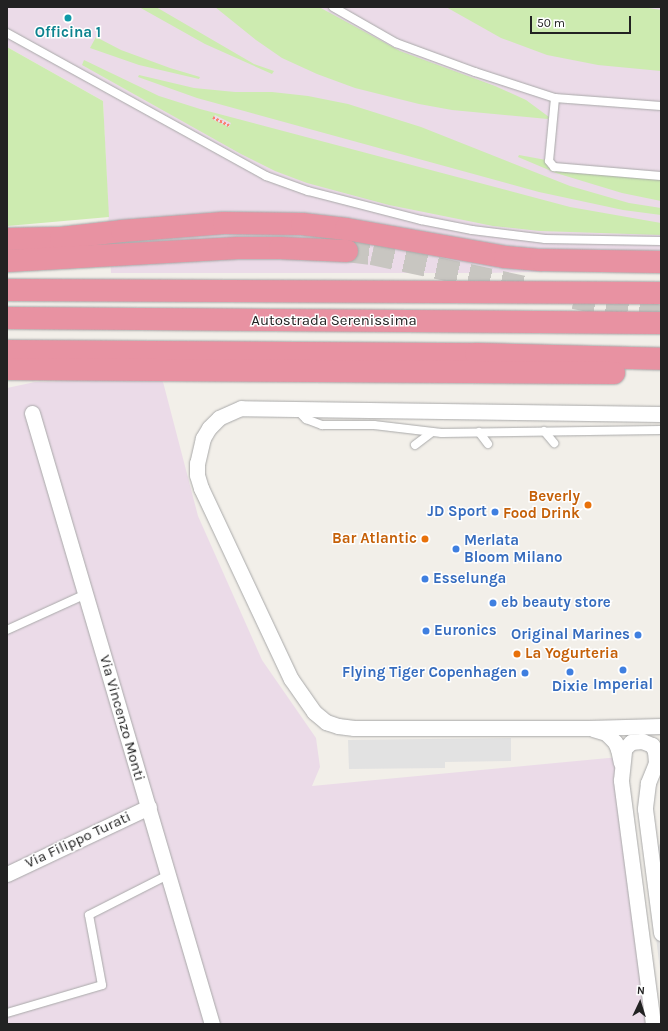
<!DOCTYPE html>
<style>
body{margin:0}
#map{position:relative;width:668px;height:1031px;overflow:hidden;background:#f2efe9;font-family:Karla,sans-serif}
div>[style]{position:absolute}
.residential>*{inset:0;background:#e0dfdf}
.industrial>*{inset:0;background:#ebdbe8}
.grass>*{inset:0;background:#cdebb0}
.parking>*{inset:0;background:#e2e2e2}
.motorway-tunnel>*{height:22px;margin-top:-11px;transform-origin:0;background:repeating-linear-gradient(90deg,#c8c6c1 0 22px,transparent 0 33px)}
.path>*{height:2.5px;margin-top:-1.25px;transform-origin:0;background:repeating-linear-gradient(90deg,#fa8072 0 2px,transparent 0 4px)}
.roads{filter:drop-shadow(0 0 1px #a9a9a9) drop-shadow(0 0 1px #a9a9a9)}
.service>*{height:8px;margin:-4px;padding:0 4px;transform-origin:4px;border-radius:4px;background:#fff}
.minor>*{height:15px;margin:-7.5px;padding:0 7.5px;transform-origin:7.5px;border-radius:7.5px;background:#fff}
.motorway>*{height:22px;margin:-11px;padding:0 11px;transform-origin:11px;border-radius:11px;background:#e892a2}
.dots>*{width:11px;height:11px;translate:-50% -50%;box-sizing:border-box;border:2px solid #fff;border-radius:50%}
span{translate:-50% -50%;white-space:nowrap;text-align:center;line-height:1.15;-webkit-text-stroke:3px #fff;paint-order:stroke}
.culture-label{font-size:15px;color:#0d838f;font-weight:700}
.street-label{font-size:15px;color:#222}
.food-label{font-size:15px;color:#c56008;font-weight:700}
.right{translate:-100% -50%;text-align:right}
.left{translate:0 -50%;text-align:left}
.shop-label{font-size:15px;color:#366cbe;font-weight:700}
.frame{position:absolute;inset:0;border:8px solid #222;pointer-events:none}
.north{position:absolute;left:620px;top:983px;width:40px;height:40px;-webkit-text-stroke:3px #fff;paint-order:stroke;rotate:4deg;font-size:11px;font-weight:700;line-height:16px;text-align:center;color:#222}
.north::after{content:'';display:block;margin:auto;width:14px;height:18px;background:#222;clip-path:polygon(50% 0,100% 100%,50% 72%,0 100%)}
.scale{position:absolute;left:530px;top:16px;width:101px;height:18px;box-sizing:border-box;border:2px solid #222;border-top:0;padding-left:5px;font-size:12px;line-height:14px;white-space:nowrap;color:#222;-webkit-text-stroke:3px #fff;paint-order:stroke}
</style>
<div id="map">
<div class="residential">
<i style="clip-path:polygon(661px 842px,661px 977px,648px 875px,656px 850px)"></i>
</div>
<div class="industrial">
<i style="clip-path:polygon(7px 7px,661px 7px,661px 267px,591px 271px,484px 273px,111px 273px,103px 101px,7px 47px)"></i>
<i style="clip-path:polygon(162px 378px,198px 516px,262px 660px,316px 738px,320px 767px,312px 786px,619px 757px,648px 1024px,7px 1024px,7px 388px,35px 382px)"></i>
</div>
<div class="grass">
<i style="clip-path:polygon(139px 7px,156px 7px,254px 64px,274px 71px,272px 74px,205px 44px)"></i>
<i style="clip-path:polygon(215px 7px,319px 7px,400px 51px,495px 86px,526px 100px,549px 117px,548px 119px,452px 110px,419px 104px,355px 88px,317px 74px,282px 58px,256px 40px)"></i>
<i style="clip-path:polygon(446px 7px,642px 7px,661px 10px,661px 71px,598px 65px,547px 55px,501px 38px)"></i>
<i style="clip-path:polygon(96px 37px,121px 50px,170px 68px,200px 77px,199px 79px,139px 65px,90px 48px)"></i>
<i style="clip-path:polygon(7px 47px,103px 101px,109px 217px,7px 226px)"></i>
<i style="clip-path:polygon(evenodd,84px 60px,159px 96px,200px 109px,570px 207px,661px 223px,661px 235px,540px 231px,493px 226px,389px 205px,307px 183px,275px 171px,241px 154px,82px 65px,84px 60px,215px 115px,231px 123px,229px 127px,212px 119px,215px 115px)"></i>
<i style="clip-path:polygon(139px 75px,194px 88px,235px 92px,272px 92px,308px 96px,348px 104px,421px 127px,570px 186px,629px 203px,661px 208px,661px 215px,623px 210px,539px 192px,197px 98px,138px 77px)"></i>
<i style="clip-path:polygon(519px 155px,546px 160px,548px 167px,557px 171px,661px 180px,661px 201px,622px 193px,556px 173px,518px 157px)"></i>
</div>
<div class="parking">
<i style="clip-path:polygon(511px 738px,511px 761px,445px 762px,445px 768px,349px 769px,348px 740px)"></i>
</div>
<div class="motorway-tunnel">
<i style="left:347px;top:251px;width:25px;rotate:7deg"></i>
<i style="left:372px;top:254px;width:161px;rotate:12.2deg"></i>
<i style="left:574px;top:298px;width:89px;rotate:11.7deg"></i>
</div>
<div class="path">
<i style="left:213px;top:117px;width:18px;rotate:27deg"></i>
</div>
<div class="roads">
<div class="service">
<i style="left:333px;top:7px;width:73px;rotate:29.7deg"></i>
<i style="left:396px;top:43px;width:84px;rotate:20.2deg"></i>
<i style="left:475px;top:72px;width:84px;rotate:18deg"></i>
<i style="left:555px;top:98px;width:63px;rotate:95.4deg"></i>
<i style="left:549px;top:161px;width:8px;rotate:50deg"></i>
<i style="left:554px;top:167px;width:107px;rotate:4.8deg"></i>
<i style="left:7px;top:33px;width:296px;rotate:28.9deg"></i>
<i style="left:266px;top:176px;width:45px;rotate:19.7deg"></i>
<i style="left:308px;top:191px;width:117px;rotate:14.4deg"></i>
<i style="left:421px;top:220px;width:52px;rotate:11.1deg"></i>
<i style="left:472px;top:230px;width:74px;rotate:7deg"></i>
<i style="left:545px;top:239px;width:116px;rotate:1deg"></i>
<i style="left:555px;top:98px;width:106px;rotate:4.3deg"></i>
<i style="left:297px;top:410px;width:13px;rotate:45deg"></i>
<i style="left:306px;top:419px;width:17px;rotate:21deg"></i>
<i style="left:322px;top:425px;width:52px"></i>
<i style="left:374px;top:425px;width:68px;rotate:6.7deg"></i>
<i style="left:442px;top:433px;width:219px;rotate:-0.8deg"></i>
<i style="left:544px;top:431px;width:16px;rotate:50deg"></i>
<i style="left:479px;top:432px;width:15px;rotate:53deg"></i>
<i style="left:415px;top:445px;width:21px;rotate:-37deg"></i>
<i style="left:7px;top:630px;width:87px;rotate:-24.5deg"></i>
<i style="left:7px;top:1013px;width:99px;rotate:-16.4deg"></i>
<i style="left:102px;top:985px;width:71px;rotate:-100.5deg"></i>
<i style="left:89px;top:915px;width:89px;rotate:-26.9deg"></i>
</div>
<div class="minor">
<i style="left:32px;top:413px;width:637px;rotate:73.59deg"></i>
<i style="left:661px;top:414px;width:420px;rotate:-179.2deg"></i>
<i style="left:241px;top:408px;width:24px;rotate:156deg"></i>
<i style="left:219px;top:418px;width:14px;rotate:135deg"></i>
<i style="left:209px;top:428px;width:12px;rotate:121deg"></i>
<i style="left:203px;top:438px;width:26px;rotate:103deg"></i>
<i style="left:197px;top:463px;width:12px;rotate:90deg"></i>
<i style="left:197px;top:475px;width:14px;rotate:73deg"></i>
<i style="left:201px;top:488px;width:211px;rotate:64.8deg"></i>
<i style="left:291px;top:679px;width:40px;rotate:55.1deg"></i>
<i style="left:314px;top:712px;width:16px;rotate:40deg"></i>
<i style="left:326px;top:722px;width:13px;rotate:18deg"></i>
<i style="left:338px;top:726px;width:16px;rotate:7deg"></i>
<i style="left:354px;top:728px;width:235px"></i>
<i style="left:589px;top:728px;width:72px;rotate:-1.6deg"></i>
<i style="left:593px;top:729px;width:14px;rotate:17deg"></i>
<i style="left:606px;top:733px;width:13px;rotate:45deg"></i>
<i style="left:615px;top:742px;width:8px;rotate:67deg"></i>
<i style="left:618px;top:749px;width:14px;rotate:78deg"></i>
<i style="left:661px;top:756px;width:9px;rotate:126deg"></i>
<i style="left:656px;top:763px;width:22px;rotate:112deg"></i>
<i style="left:648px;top:783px;width:26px;rotate:97deg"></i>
<i style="left:645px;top:809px;width:125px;rotate:82.6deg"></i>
<i style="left:7px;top:874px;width:157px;rotate:-25.3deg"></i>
<i style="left:653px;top:1024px;width:246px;rotate:-97.5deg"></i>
<i style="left:621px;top:780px;width:31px;rotate:-84deg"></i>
<i style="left:624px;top:749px;width:10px;rotate:-45deg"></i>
<i style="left:631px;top:742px;width:11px;rotate:-5deg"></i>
<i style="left:642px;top:741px;width:11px;rotate:22deg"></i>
<i style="left:652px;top:745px;width:7px;rotate:63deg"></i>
<i style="left:655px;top:751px;width:12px;rotate:85deg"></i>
</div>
<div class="motorway">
<i style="left:7px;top:239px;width:54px;rotate:-1.1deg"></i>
<i style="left:61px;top:238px;width:61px;rotate:-6.5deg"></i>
<i style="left:122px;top:231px;width:102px;rotate:-4.5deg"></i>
<i style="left:224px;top:223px;width:78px;rotate:0.7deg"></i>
<i style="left:302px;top:224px;width:44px;rotate:6.5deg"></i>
<i style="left:346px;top:229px;width:161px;rotate:10deg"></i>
<i style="left:505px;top:257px;width:36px;rotate:5deg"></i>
<i style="left:541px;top:260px;width:120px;rotate:1deg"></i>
<i style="left:7px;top:261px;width:231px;rotate:-3.2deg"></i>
<i style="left:238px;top:248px;width:42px"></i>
<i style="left:280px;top:248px;width:67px;rotate:2.6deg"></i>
<i style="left:7px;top:290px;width:654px;rotate:0.26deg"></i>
<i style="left:7px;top:318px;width:654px;rotate:0.44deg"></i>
<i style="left:7px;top:351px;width:469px;rotate:0.4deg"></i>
<i style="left:476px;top:354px;width:185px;rotate:1.5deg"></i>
<i style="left:7px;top:369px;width:607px;rotate:0.38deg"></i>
</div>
</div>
<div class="dots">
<i style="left:68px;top:18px;background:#0f9aa8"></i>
<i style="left:588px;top:505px;background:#e8710a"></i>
<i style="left:495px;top:512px;background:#3f7fe0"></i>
<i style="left:425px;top:539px;background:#e8710a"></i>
<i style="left:456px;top:549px;background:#3f7fe0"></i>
<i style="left:425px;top:579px;background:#3f7fe0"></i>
<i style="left:493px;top:603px;background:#3f7fe0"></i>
<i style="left:426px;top:631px;background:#3f7fe0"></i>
<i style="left:638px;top:635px;background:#3f7fe0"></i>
<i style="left:517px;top:654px;background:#e8710a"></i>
<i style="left:623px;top:670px;background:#3f7fe0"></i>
<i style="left:570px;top:672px;background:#3f7fe0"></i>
<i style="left:525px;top:673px;background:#3f7fe0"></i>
</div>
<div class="culture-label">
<span style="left:68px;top:33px">Officina 1</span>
</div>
<div class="street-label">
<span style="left:334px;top:321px">Autostrada Serenissima</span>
<span style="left:122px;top:718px;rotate:74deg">Via Vincenzo Monti</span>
<span style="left:78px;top:840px;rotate:-25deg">Via Filippo Turati</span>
</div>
<div class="food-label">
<span class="right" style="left:580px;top:505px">Beverly<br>Food Drink</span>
<span class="right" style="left:417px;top:539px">Bar Atlantic</span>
<span class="left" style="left:525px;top:654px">La Yogurteria</span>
</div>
<div class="shop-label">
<span class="right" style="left:487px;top:512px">JD Sport</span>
<span class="left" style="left:464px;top:549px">Merlata<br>Bloom Milano</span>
<span class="left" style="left:433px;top:579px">Esselunga</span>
<span class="left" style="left:501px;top:603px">eb beauty store</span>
<span class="left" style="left:434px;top:631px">Euronics</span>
<span class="right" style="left:630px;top:635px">Original Marines</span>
<span class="right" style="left:517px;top:673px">Flying Tiger Copenhagen</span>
<span style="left:623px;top:685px">Imperial</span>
<span style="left:570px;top:687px">Dixie</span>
</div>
<div class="frame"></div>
<div class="north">N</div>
<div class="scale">50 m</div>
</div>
